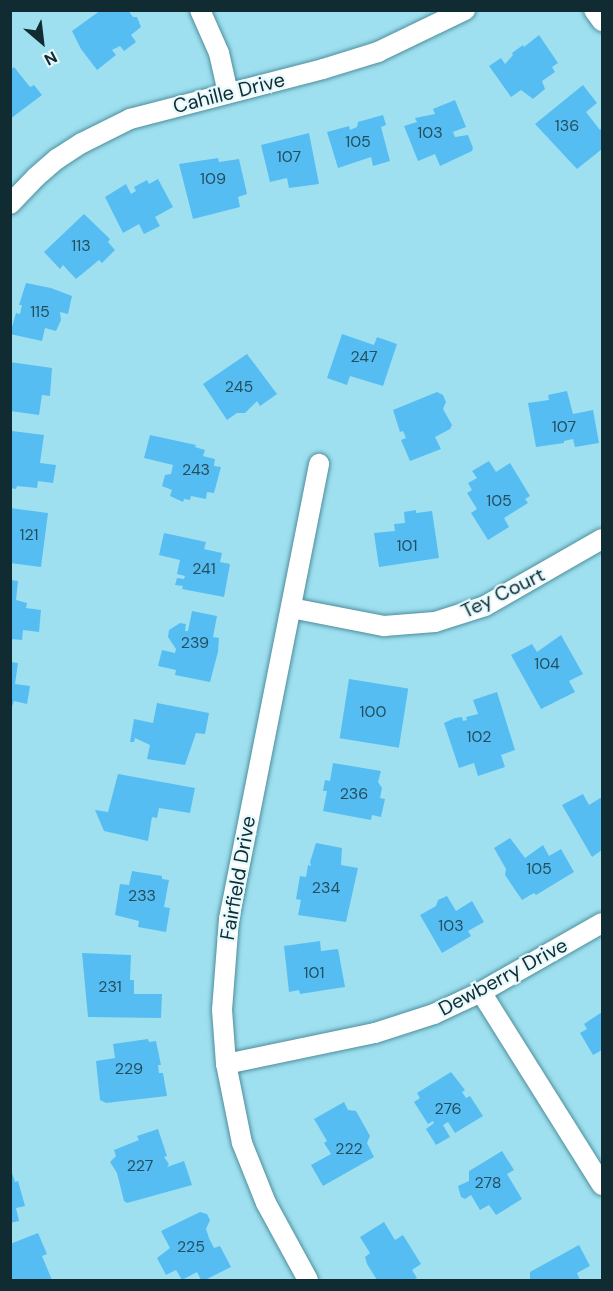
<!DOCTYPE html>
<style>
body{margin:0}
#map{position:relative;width:613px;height:1291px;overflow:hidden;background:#9fe0f0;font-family:"DM Sans",sans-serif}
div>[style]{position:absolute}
.building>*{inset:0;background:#56bdf2;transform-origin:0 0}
.roads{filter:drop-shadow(0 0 2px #4e8e9c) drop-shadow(0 0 2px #4e8e9c)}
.street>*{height:20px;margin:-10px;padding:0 10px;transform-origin:10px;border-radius:10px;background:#fff}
span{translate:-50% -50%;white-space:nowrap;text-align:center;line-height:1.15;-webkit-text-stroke:4.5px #e6f9fd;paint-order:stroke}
.number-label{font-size:16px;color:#225061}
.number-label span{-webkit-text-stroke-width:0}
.street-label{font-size:20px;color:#102b31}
.frame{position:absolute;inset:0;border:12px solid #102b31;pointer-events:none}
.north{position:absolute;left:12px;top:12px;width:60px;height:60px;-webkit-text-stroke:4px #e6f9fd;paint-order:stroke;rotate:152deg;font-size:16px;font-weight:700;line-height:24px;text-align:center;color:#102b31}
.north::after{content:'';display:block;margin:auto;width:21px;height:27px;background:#102b31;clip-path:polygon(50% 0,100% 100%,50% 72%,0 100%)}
</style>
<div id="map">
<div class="building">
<i style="clip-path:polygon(101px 10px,128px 10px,133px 17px,137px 17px,141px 27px,131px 35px,136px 42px,124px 51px,120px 46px,112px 50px,116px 55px,97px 70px,81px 49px,72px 31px)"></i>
<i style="clip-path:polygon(539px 35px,558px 63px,552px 67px,555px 72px,542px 81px,545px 89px,533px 99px,521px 90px,511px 97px,489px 66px,501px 58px,505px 64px,513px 55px,512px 53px,523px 45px,524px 47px)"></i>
<i style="clip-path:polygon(14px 67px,30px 87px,34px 85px,42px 95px,10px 119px,10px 70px)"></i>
<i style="clip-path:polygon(583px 85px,597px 103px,586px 112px,600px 130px,602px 127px,602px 149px,577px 169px,535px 124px)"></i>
<i style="clip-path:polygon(455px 100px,466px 127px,453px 132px,455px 137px,468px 135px,473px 148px,472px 151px,440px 166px,435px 154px,418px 161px,404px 126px,417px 122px,415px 118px,435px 114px,433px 109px)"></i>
<i style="clip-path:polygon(383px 115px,386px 125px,381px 127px,390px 161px,373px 166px,371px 157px,338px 168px,327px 132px,349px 126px,350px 130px,357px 127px,358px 122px)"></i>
<i style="clip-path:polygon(309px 133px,319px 184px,289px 188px,287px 178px,270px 182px,261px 145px)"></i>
<i style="clip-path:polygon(218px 158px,219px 162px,239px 159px,247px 194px,238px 197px,240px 207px,193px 219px,179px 164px)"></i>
<i style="clip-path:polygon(158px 179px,173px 207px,155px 217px,160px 226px,144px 234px,139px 224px,123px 233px,105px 197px,126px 184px,131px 194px,136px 191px,134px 187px,147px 180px,149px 184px)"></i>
<i style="clip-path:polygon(84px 214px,110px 239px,108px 242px,115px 250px,102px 263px,99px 260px,76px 279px,63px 265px,60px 269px,44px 252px)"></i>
<i style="clip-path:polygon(26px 283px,51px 288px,72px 296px,68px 314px,60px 312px,61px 320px,56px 331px,45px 328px,42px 341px,10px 334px,16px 313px,20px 314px,22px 305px,19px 305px)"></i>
<i style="clip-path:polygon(342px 334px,374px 345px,377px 337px,397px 344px,383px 386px,350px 376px,347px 385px,327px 378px)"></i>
<i style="clip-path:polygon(247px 354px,277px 394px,260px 406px,257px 401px,245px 413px,237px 413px,227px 420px,203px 384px)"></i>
<i style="clip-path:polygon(10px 362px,52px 368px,50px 396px,42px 395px,39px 415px,10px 411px)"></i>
<i style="clip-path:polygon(567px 391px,573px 414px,593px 410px,599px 443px,575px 447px,573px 439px,564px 441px,564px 443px,536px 447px,528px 403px,549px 400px,548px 395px)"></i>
<i style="clip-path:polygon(437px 392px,443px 395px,446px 402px,443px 409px,452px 425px,450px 429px,435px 437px,441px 449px,410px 461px,401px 440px,406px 438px,403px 431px,400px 432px,393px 410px)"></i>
<i style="clip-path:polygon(12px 431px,44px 435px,40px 463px,56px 465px,53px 483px,38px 481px,37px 488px,17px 486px,16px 489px,10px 488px)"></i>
<i style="clip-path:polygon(150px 435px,196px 445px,195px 447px,205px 450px,203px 456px,215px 459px,214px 466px,221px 467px,214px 493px,207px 492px,206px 499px,191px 496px,190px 500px,184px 499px,183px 502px,170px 496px,172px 490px,162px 486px,165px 475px,171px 474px,173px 465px,144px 458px)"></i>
<i style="clip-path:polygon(489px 461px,496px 472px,510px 463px,530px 496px,525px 499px,528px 503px,504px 518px,509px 527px,488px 540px,471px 513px,477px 509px,467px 493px,472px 490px,468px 483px,477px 478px,472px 471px)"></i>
<i style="clip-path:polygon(10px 508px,48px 513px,41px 567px,10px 563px)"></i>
<i style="clip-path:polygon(416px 510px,416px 513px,432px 511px,439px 558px,379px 567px,374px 533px,395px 531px,394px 524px,405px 523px,404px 512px)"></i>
<i style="clip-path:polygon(164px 533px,206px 542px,204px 549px,222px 553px,220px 562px,230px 564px,224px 597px,182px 589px,183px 586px,175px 585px,177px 578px,184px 579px,185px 576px,177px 574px,180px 560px,159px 555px)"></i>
<i style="clip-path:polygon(10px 580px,18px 581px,16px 600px,27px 603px,26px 608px,41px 610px,39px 632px,23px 630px,22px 640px,10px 639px)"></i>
<i style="clip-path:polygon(192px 611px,217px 616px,213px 637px,219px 638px,218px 652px,210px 682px,175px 675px,176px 670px,158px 666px,162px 650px,175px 653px,176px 649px,168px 637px,169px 630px,180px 623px,186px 624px,185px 631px,188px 631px)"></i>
<i style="clip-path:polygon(561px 635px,583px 674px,569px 681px,575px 692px,541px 709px,511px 655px,532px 644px,537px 652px)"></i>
<i style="clip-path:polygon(10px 662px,18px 663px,15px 684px,30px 686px,27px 704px,14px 701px,10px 712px)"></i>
<i style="left:349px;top:679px;width:60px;height:60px;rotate:9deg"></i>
<i style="clip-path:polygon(497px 692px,515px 750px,501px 755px,505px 767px,478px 776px,474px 763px,459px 768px,444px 723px,455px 718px,462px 717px,463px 721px,467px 720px,466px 717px,478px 714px,473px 700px)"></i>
<i style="clip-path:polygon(157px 703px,209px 713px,205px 734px,196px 733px,185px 765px,147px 759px,150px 745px,135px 738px,134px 742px,130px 742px,134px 719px,153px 723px)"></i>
<i style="clip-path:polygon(333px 763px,381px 771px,378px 782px,382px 788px,380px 798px,385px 799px,381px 817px,372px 815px,371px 820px,323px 811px,327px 791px,323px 791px,325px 780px,330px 781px)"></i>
<i style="clip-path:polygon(118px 774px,195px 788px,190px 813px,159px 808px,157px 818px,152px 817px,148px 841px,104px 831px,95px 810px,108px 812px)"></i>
<i style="clip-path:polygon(583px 794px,589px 805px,602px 797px,602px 850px,592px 857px,562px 805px)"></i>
<i style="clip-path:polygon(510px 838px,525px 858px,543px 845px,549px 856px,561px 849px,574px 872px,536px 895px,534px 893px,522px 900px,505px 875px,506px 869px,494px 848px)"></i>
<i style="clip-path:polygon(316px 843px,342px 848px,341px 865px,358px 868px,346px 922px,298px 915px,301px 900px,296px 899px,300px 876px,306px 877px,308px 865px,311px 866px,310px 862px)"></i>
<i style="clip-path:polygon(132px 871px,162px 876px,162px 879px,169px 880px,164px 907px,170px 908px,166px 932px,138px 927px,139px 921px,115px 915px,120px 884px,129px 885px)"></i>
<i style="clip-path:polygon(447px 896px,456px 911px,472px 901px,484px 922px,468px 931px,471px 936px,442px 953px,420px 915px,436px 906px,438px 900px)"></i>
<i style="clip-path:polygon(320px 941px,321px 951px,338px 949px,345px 987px,300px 994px,299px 990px,289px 992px,284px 946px)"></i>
<i style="clip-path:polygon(82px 953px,131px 955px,130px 980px,134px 980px,134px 994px,162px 994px,161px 1018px,88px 1017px)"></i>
<i style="clip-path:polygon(602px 1012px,602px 1050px,593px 1055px,580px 1033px,587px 1029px,584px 1024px)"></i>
<i style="clip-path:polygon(148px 1039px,149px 1042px,156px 1041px,161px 1065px,158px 1065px,159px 1073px,163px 1073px,167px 1096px,106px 1103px,100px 1100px,96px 1061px,115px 1058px,113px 1044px)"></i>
<i style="clip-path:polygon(451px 1072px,465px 1090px,462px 1092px,466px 1098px,470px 1096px,483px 1116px,455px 1133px,448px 1122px,443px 1125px,450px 1137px,436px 1145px,426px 1129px,434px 1123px,433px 1121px,428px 1124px,414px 1102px,420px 1098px,417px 1093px)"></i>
<i style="clip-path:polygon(344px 1102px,348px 1110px,356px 1111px,370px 1136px,367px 1143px,374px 1157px,323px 1186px,311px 1165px,331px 1154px,324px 1143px,327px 1141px,314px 1119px)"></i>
<i style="clip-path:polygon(158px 1129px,167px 1156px,164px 1157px,169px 1164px,167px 1167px,184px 1161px,192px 1185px,127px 1203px,124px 1201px,117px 1173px,110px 1162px,116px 1156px,114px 1150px,139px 1140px,137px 1136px)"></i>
<i style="clip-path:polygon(502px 1151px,514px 1170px,507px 1174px,522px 1199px,496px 1215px,489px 1205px,480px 1210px,471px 1195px,465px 1199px,461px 1197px,458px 1186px,469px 1181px,469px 1171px)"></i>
<i style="clip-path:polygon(10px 1167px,15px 1182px,18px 1181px,25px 1206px,16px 1208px,19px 1221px,10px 1223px)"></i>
<i style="clip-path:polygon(200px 1212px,207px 1214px,210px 1220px,206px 1229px,209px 1238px,214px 1248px,220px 1246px,231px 1267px,205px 1280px,201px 1280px,197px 1272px,182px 1280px,176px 1270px,166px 1275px,157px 1258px,170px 1248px,161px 1231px)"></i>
<i style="clip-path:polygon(384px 1222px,395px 1240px,403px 1235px,421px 1264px,412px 1270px,417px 1278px,412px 1280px,377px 1280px,367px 1264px,365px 1257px,370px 1253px,360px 1237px)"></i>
<i style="clip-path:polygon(38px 1233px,47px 1254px,42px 1256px,52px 1280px,10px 1280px,10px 1244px)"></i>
<i style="clip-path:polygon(579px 1245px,590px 1266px,577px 1273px,580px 1280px,530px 1280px,530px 1272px)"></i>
</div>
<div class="roads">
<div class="street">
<i style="left:200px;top:10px;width:47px;rotate:66.2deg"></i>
<i style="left:219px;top:53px;width:41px;rotate:77.3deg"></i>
<i style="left:594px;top:10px;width:14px;rotate:54deg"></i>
<i style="left:10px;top:204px;width:37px;rotate:-46deg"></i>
<i style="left:36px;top:177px;width:28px;rotate:-41deg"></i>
<i style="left:57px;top:159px;width:30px;rotate:-33deg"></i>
<i style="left:82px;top:143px;width:54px;rotate:-26.6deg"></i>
<i style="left:130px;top:119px;width:199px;rotate:-14.5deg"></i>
<i style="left:323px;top:69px;width:58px;rotate:-17.2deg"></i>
<i style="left:378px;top:52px;width:97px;rotate:-25.8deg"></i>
<i style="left:291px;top:608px;width:95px;rotate:11deg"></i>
<i style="left:384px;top:626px;width:51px;rotate:-4.5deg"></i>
<i style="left:435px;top:622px;width:52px;rotate:-17.7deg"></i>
<i style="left:485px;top:606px;width:135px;rotate:-29.8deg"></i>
<i style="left:481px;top:992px;width:228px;rotate:57.9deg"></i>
<i style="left:226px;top:1064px;width:152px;rotate:-11.8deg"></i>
<i style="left:375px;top:1033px;width:62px;rotate:-17.9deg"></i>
<i style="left:434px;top:1014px;width:52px;rotate:-25.1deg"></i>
<i style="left:481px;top:992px;width:139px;rotate:-29.7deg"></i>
<i style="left:308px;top:1280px;width:88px;rotate:-118.6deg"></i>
<i style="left:266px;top:1203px;width:65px;rotate:-111.8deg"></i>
<i style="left:242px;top:1143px;width:81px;rotate:-101.4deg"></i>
<i style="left:226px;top:1064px;width:54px;rotate:-94.2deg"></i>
<i style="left:222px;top:1010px;width:91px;rotate:-85.6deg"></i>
<i style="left:229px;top:919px;width:464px;rotate:-78.8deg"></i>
</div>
</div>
<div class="number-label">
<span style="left:567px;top:126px">136</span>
<span style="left:430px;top:133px">103</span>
<span style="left:358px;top:142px">105</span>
<span style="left:289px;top:157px">107</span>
<span style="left:213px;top:179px">109</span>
<span style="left:81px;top:246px">113</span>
<span style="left:40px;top:312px">115</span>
<span style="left:364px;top:357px">247</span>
<span style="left:239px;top:387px">245</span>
<span style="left:564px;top:427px">107</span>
<span style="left:196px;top:470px">243</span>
<span style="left:499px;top:501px">105</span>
<span style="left:29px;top:535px">121</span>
<span style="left:407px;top:546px">101</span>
<span style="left:204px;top:569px">241</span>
<span style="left:195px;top:643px">239</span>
<span style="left:547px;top:664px">104</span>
<span style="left:373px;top:712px">100</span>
<span style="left:479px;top:737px">102</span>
<span style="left:354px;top:794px">236</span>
<span style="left:539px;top:869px">105</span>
<span style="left:326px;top:888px">234</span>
<span style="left:142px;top:896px">233</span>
<span style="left:451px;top:926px">103</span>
<span style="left:314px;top:973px">101</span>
<span style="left:110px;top:987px">231</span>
<span style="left:129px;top:1069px">229</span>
<span style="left:448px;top:1109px">276</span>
<span style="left:349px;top:1149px">222</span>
<span style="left:140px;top:1166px">227</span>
<span style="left:488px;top:1183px">278</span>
<span style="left:191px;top:1247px">225</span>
</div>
<div class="street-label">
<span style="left:229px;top:93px;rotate:-14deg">Cahille Drive</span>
<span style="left:503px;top:593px;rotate:-26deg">Tey Court</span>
<span style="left:238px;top:878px;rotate:-80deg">Fairfield Drive</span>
<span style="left:503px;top:977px;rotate:-28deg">Dewberry Drive</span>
</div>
<div class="frame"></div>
<div class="north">N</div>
</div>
